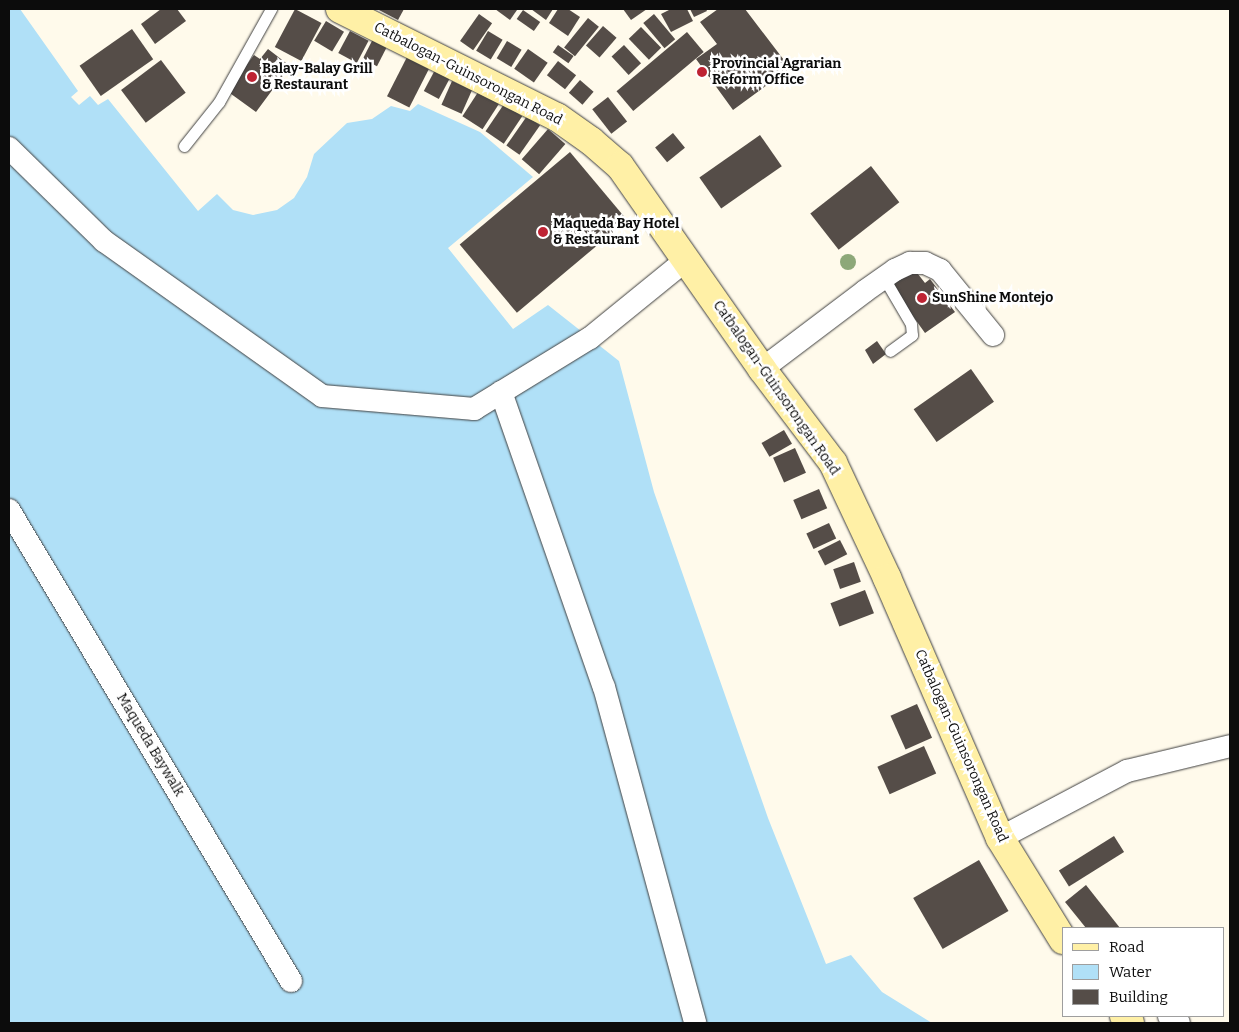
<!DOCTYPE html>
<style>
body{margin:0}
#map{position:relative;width:1239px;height:1032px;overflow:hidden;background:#fffaeb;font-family:Bitter,serif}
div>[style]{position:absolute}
.water>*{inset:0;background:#b0e0f7}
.building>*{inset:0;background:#554d48;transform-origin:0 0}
.roads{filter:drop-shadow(0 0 1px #3f3f3f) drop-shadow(0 0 1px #3f3f3f)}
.lane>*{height:11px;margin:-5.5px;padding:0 5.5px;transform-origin:5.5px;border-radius:5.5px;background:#fff}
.street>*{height:22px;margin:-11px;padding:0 11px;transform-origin:11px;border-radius:11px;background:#fff}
.secondary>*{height:28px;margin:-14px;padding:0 14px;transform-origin:14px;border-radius:14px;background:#fff0a6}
.trees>*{width:16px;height:16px;margin:-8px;border-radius:50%;background:#8da879}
.dots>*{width:14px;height:14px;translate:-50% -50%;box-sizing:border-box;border:2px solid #fff;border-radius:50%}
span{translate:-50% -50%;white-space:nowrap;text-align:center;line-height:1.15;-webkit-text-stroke:5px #fff;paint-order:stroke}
.poi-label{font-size:14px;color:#0c0c0c;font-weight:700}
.left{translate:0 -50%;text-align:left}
.street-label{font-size:14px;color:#0c0c0c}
.frame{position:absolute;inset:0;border:10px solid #0c0c0c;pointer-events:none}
.legend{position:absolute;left:1062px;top:927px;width:162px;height:90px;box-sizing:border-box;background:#fff;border:1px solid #9e9e9e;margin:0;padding:6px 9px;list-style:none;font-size:15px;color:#0c0c0c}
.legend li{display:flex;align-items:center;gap:10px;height:25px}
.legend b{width:25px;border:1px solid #9e9e9e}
</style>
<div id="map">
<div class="water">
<i style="clip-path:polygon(9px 9px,20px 9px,78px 91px,71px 97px,79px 105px,90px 96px,98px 105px,108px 99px,198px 211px,217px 194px,233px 210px,253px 215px,277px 210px,294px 198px,307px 177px,314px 154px,347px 123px,372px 119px,391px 106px,410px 111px,418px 104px,480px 132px,533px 177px,448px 248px,513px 329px,548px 305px,619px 361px,654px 492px,768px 818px,826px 964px,851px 955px,882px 992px,932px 1023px,9px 1023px)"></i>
</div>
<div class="building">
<i style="clip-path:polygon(161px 9px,177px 9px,186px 21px,155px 44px,141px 24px)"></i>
<i style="left:295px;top:9px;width:30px;height:43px;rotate:28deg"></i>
<i style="clip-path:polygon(377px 9px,404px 9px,398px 20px)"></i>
<i style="clip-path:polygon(495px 9px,516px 9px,517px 10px,510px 20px)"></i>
<i style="clip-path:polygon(531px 9px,553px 9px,546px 20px)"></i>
<i style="clip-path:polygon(558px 9px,568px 9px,580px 17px,568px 36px,549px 23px)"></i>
<i style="clip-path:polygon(623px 9px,647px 9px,631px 20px)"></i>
<i style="clip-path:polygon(671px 9px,687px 9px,693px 21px,671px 32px,661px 14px)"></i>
<i style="clip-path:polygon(690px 9px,706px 9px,707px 11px,694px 17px)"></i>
<i style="clip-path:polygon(718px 9px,745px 9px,790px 68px,733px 110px,696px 59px,717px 44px,700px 22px)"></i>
<i style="left:523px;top:10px;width:21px;height:11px;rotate:35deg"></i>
<i style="left:479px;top:14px;width:16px;height:33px;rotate:35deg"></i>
<i style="left:654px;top:14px;width:33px;height:14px;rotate:50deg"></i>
<i style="left:588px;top:18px;width:14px;height:38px;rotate:39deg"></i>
<i style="left:326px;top:21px;width:21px;height:23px;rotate:31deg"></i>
<i style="left:603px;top:26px;width:18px;height:26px;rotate:41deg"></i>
<i style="left:641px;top:27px;width:29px;height:17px;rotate:46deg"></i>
<i style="left:132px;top:29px;width:37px;height:64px;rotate:55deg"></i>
<i style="left:350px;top:31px;width:21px;height:25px;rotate:28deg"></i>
<i style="left:488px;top:31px;width:17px;height:23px;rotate:31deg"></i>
<i style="left:687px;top:32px;width:26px;height:92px;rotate:50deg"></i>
<i style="left:375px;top:35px;width:16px;height:27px;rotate:27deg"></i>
<i style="left:507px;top:41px;width:17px;height:20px;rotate:31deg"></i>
<i style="left:558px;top:45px;width:19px;height:9px;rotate:35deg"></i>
<i style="left:624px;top:45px;width:25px;height:17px;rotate:47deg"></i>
<i style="clip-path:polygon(268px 49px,290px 66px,256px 112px,227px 91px,254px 55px,260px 59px)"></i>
<i style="left:528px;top:49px;width:24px;height:24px;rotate:35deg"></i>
<i style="left:407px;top:57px;width:25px;height:44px;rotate:27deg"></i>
<i style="left:161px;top:60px;width:41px;height:50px;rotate:53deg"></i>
<i style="left:558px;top:61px;width:23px;height:18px;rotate:38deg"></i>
<i style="left:436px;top:68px;width:17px;height:26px;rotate:28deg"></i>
<i style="left:580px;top:80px;width:18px;height:17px;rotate:41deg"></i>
<i style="left:452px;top:81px;width:22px;height:26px;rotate:24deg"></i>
<i style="left:482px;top:86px;width:24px;height:36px;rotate:33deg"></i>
<i style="left:608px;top:97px;width:31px;height:20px;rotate:52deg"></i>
<i style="left:504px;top:104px;width:22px;height:33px;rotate:34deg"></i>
<i style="left:527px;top:116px;width:16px;height:36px;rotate:35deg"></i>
<i style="left:548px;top:129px;width:23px;height:40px;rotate:41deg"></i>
<i style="left:673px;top:133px;width:19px;height:23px;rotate:51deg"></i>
<i style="left:760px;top:135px;width:38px;height:74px;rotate:55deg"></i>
<i style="left:570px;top:152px;width:89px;height:144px;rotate:50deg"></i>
<i style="left:871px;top:166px;width:46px;height:77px;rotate:52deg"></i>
<i style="clip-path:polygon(914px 269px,925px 283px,930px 279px,955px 312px,925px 333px,890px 284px)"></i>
<i style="clip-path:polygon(877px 341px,886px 354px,873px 364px,865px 350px)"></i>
<i style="left:971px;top:369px;width:40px;height:70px;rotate:55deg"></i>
<i style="left:784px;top:430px;width:16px;height:26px;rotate:60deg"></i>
<i style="left:795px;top:448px;width:27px;height:24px;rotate:66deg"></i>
<i style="left:819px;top:489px;width:21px;height:28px;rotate:67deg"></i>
<i style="left:829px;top:523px;width:17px;height:25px;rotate:65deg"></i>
<i style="left:840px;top:540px;width:16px;height:25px;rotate:63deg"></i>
<i style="left:854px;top:562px;width:21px;height:22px;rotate:71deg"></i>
<i style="left:865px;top:590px;width:25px;height:37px;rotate:69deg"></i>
<i style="left:917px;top:704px;width:37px;height:29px;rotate:66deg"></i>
<i style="left:924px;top:746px;width:30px;height:51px;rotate:66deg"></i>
<i style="left:1114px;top:836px;width:19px;height:65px;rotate:58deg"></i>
<i style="left:979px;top:860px;width:59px;height:76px;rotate:60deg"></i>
<i style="clip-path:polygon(1086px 885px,1120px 928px,1086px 928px,1065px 902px)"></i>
</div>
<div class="roads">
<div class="lane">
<i style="left:184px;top:146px;width:56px;rotate:-51.5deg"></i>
<i style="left:219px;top:102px;width:107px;rotate:-60.8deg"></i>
<i style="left:884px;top:278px;width:53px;rotate:59.6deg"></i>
<i style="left:911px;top:324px;width:11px;rotate:85deg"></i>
<i style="left:912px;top:335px;width:27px;rotate:144deg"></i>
</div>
<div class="street">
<i style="left:9px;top:148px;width:133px;rotate:44.4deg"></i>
<i style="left:104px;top:241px;width:267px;rotate:35.4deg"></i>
<i style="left:322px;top:396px;width:153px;rotate:4.9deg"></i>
<i style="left:474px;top:409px;width:136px;rotate:-31.5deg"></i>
<i style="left:590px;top:338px;width:124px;rotate:-39.1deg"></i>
<i style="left:762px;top:369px;width:129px;rotate:-37.1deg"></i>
<i style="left:865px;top:291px;width:37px;rotate:-35deg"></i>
<i style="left:895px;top:270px;width:17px;rotate:-25deg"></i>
<i style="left:910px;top:263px;width:15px"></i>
<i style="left:925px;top:263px;width:17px;rotate:25deg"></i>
<i style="left:940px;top:270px;width:84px;rotate:50.8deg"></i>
<i style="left:501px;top:392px;width:312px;rotate:70.8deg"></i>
<i style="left:604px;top:687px;width:348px;rotate:74.8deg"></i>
<i style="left:9px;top:510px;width:549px;rotate:59.09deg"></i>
<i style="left:1000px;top:838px;width:144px;rotate:-27.8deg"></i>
<i style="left:1127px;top:771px;width:106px;rotate:-13.6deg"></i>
<i style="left:1169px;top:1016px;width:12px;rotate:35deg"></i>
</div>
<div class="secondary">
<i style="left:340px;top:9px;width:242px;rotate:26.5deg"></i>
<i style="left:557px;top:117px;width:42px;rotate:35.2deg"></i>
<i style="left:591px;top:141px;width:38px;rotate:41deg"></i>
<i style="left:620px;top:166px;width:248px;rotate:55deg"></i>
<i style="left:762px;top:369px;width:118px;rotate:52.9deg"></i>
<i style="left:833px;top:463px;width:127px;rotate:64.8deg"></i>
<i style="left:887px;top:578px;width:283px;rotate:66.5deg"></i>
<i style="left:1000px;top:838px;width:120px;rotate:58.3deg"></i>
<i style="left:1124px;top:1016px;width:9px;rotate:49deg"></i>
</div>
</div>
<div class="trees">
<i style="left:848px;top:262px"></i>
</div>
<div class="dots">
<i style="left:702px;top:72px;background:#be2333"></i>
<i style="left:252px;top:77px;background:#be2333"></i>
<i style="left:543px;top:232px;background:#be2333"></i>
<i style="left:922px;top:298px;background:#be2333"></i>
</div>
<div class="poi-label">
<span class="left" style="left:712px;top:72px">Provincial Agrarian<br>Reform Office</span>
<span class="left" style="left:262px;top:77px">Balay-Balay Grill<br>&amp; Restaurant</span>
<span class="left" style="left:553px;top:232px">Maqueda Bay Hotel<br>&amp; Restaurant</span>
<span class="left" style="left:932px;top:298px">SunShine Montejo</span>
</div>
<div class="street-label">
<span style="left:468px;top:74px;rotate:27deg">Catbalogan-Guinsorongan Road</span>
<span style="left:776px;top:388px;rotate:55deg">Catbalogan-Guinsorongan Road</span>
<span style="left:150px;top:745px;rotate:59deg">Maqueda Baywalk</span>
<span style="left:961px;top:746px;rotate:66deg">Catbalogan-Guinsorongan Road</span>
</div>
<div class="frame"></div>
<ul class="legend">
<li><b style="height:6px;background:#fff0a6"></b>Road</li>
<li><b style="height:14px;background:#b0e0f7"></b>Water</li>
<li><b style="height:14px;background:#554d48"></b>Building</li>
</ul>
</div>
